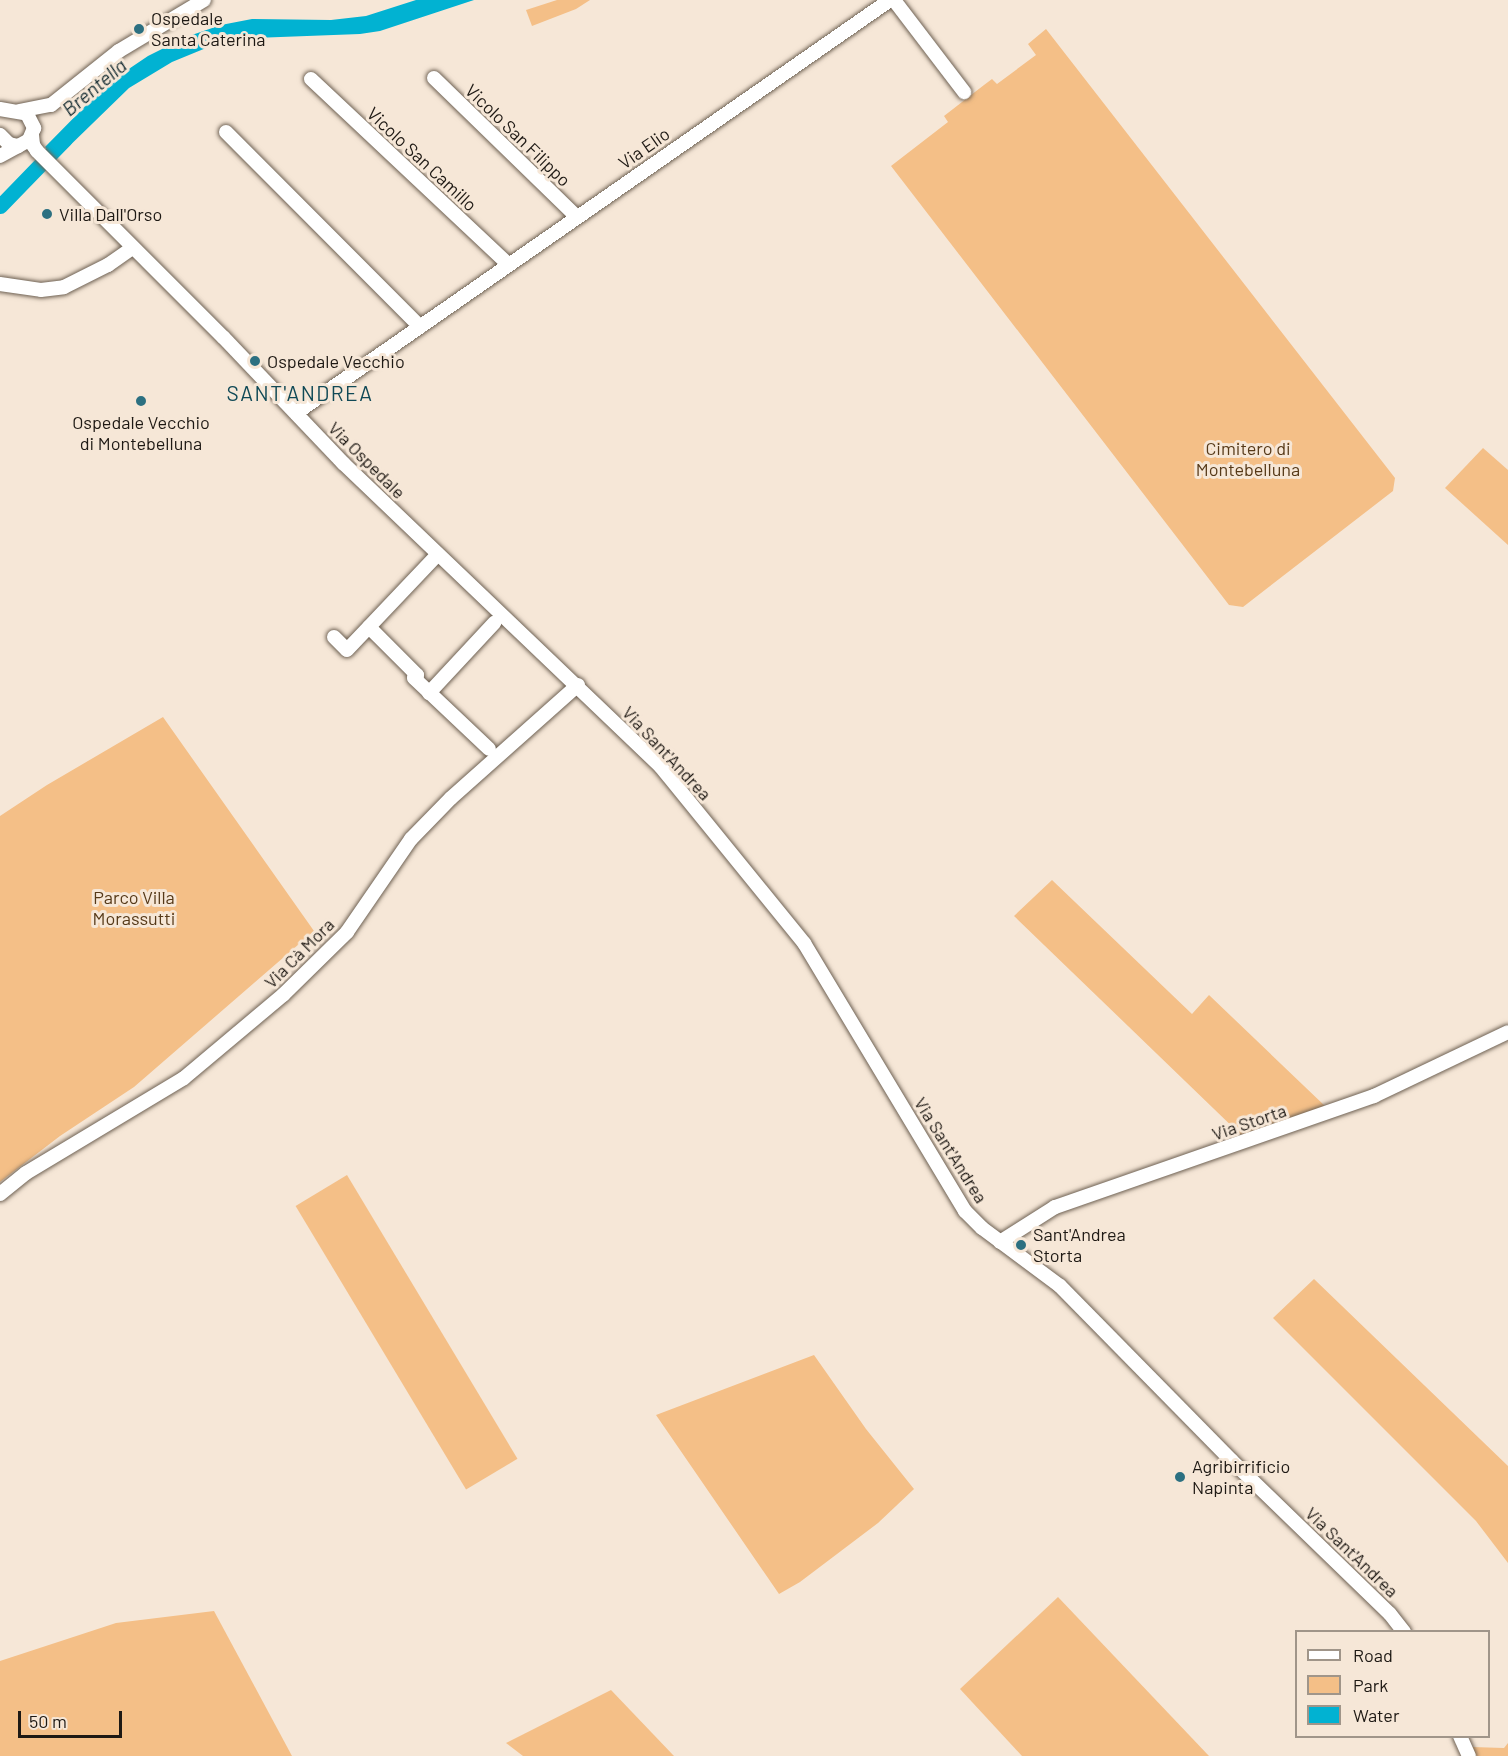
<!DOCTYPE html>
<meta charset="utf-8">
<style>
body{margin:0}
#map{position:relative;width:1508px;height:1756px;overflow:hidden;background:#f6e7d7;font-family:Barlow,sans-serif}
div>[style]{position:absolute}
.green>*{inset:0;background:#f4bf87;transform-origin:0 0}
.water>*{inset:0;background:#01b2d2}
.canal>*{height:15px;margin:-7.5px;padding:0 7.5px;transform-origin:7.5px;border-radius:7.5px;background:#01b2d2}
.roads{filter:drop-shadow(0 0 2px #6e6153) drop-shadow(0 0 2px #6e6153)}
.minor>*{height:14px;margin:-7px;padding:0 7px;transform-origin:7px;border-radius:7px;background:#fff}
.dots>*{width:16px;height:16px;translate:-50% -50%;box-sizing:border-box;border:3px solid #f6e7d7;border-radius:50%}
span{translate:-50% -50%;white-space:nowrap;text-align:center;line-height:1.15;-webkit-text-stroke:6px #f6e7d7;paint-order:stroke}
.poi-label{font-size:18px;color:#1e1914}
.left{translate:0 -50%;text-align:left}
.street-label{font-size:18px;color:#1e1914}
.park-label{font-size:18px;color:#563918}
.water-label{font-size:20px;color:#172e34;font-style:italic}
.quarter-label{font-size:21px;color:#104956;letter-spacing:1.5px}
.legend{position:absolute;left:1295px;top:1630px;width:195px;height:108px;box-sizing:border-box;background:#f6e7d7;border:2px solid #a09589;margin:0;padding:8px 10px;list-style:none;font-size:18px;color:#1e1914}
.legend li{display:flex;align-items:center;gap:12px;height:30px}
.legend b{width:30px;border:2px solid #a09589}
.scale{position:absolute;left:18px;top:1711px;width:104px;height:27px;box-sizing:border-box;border:3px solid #1e1914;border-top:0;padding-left:8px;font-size:18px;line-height:21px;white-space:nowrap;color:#1e1914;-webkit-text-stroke:4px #f6e7d7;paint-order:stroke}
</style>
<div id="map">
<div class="green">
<i style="clip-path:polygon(557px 0,590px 0,576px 9px,532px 26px,526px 10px)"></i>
<i style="clip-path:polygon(1046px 29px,1395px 478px,1393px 491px,1243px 607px,1229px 605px,891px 166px,948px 122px,944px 116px,984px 85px,992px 79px,997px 84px,1036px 55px,1028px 44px)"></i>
<i style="clip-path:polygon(1483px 448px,1508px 470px,1508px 545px,1445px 488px)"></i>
<i style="clip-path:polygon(163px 717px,314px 931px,134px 1087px,60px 1136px,0 1182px,0 816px,47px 785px)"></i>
<i style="clip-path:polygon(1052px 880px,1192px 1014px,1209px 995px,1326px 1107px,1242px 1136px,1014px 916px)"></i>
<i style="left:347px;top:1175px;width:331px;height:60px;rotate:59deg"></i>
<i style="clip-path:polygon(1314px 1279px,1508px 1466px,1508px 1563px,1476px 1521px,1273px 1318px)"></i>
<i style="clip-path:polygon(814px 1355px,866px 1429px,914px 1489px,878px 1523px,800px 1582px,779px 1594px,656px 1415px)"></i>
<i style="clip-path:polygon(1058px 1597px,1209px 1756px,1022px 1756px,960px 1689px)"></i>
<i style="clip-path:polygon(214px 1611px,292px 1756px,0 1756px,0 1661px,116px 1623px)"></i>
<i style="clip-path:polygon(611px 1690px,674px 1756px,523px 1756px,506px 1743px)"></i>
<i style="clip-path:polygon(1508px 1743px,1508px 1756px,1476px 1756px,1472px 1747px,1504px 1748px)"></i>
</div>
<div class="water">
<i style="clip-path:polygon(416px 0,474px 0,380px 31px,360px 34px,228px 39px,172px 62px,129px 88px,56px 159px,45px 147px,108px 83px,148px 56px,186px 37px,221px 25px,252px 19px,331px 20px,366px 16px)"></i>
</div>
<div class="canal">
<i style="left:0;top:206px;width:93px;rotate:-45.9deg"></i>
</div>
<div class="roads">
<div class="minor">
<i style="left:894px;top:0;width:116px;rotate:52.7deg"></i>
<i style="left:434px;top:78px;width:199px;rotate:44.2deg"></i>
<i style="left:311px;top:79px;width:270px;rotate:43.2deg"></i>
<i style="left:0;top:109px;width:27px;rotate:10deg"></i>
<i style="left:27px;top:114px;width:16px;rotate:63deg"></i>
<i style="left:34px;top:128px;width:13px;rotate:113deg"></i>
<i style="left:29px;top:140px;width:13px;rotate:151deg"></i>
<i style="left:18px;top:146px;width:9px;rotate:-167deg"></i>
<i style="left:9px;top:144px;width:13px;rotate:-135deg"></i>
<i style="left:19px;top:111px;width:33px;rotate:-11deg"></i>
<i style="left:51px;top:105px;width:87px;rotate:-38.5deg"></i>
<i style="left:119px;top:51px;width:99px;rotate:-31deg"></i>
<i style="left:226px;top:132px;width:275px;rotate:45.1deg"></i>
<i style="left:32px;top:135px;width:10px;rotate:84deg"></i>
<i style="left:33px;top:145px;width:7px;rotate:56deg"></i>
<i style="left:37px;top:151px;width:264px;rotate:45deg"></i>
<i style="left:224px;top:338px;width:173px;rotate:46.4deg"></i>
<i style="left:343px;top:463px;width:440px;rotate:43.7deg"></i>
<i style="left:661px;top:767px;width:227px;rotate:50.9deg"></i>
<i style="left:804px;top:943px;width:313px;rotate:59deg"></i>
<i style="left:965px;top:1211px;width:24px;rotate:45deg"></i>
<i style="left:982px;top:1228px;width:97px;rotate:36.6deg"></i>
<i style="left:1060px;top:1286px;width:244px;rotate:45.5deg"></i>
<i style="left:1231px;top:1460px;width:221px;rotate:44.1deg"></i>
<i style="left:1390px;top:1614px;width:23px;rotate:52deg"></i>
<i style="left:0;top:156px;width:21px;rotate:-29deg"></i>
<i style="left:0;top:284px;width:41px;rotate:8.3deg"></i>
<i style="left:41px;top:290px;width:23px;rotate:-7deg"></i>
<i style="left:64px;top:287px;width:49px;rotate:-26.6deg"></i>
<i style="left:108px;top:265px;width:29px;rotate:-35deg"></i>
<i style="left:296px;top:413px;width:723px;rotate:-34.81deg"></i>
<i style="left:369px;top:627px;width:68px;rotate:45deg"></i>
<i style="left:417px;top:675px;width:4px;rotate:135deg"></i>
<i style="left:414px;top:678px;width:103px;rotate:43.4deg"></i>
<i style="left:334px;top:637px;width:18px;rotate:45deg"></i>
<i style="left:347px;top:650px;width:132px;rotate:-46.5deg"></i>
<i style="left:429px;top:693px;width:96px;rotate:-47.1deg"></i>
<i style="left:0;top:1194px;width:33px;rotate:-39deg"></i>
<i style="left:26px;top:1173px;width:184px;rotate:-31deg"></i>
<i style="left:184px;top:1078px;width:129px;rotate:-40deg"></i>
<i style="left:283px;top:995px;width:90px;rotate:-44.5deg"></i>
<i style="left:347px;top:932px;width:113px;rotate:-55.5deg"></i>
<i style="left:411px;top:839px;width:57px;rotate:-45.7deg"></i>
<i style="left:451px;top:798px;width:170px;rotate:-41.7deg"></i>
<i style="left:1000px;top:1242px;width:65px;rotate:-32.5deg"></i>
<i style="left:1055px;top:1207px;width:338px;rotate:-19.2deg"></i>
<i style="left:1374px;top:1096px;width:148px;rotate:-25.5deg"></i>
<i style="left:1460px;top:1736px;width:22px;rotate:66deg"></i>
</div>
</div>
<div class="dots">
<i style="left:139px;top:29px;background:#2c7081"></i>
<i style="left:47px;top:214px;background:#2c7081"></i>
<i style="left:255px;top:361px;background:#2c7081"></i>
<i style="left:141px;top:401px;background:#2c7081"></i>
<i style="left:1021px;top:1245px;background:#2c7081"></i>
<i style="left:1180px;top:1477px;background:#2c7081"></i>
</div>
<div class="poi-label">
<span class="left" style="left:151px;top:29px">Ospedale<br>Santa Caterina</span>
<span class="left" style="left:59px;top:214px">Villa Dall'Orso</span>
<span class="left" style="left:267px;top:361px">Ospedale Vecchio</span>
<span style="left:141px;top:433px">Ospedale Vecchio<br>di Montebelluna</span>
<span class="left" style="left:1033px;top:1245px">Sant'Andrea<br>Storta</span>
<span class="left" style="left:1192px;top:1477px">Agribirrificio<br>Napinta</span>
</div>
<div class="street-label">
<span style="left:518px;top:135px;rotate:44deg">Vicolo San Filippo</span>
<span style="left:644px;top:148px;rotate:-35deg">Via Elio</span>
<span style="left:422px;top:159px;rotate:43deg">Vicolo San Camillo</span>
<span style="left:367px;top:460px;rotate:45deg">Via Ospedale</span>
<span style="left:667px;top:753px;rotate:47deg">Via Sant'Andrea</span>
<span style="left:299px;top:953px;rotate:-45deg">Via Cà Mora</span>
<span style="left:1249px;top:1122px;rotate:-19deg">Via Storta</span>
<span style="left:951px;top:1150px;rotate:58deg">Via Sant'Andrea</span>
<span style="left:1352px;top:1552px;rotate:44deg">Via Sant'Andrea</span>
</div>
<div class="park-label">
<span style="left:1248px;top:459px">Cimitero di<br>Montebelluna</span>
<span style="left:134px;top:908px">Parco Villa<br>Morassutti</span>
</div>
<div class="water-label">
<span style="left:94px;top:87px;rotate:-40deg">Brentella</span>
</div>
<div class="quarter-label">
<span style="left:300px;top:393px">SANT'ANDREA</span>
</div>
<ul class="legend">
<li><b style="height:8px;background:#fff"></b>Road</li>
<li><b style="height:16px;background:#f4bf87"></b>Park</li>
<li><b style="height:16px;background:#01b2d2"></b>Water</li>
</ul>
<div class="scale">50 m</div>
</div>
